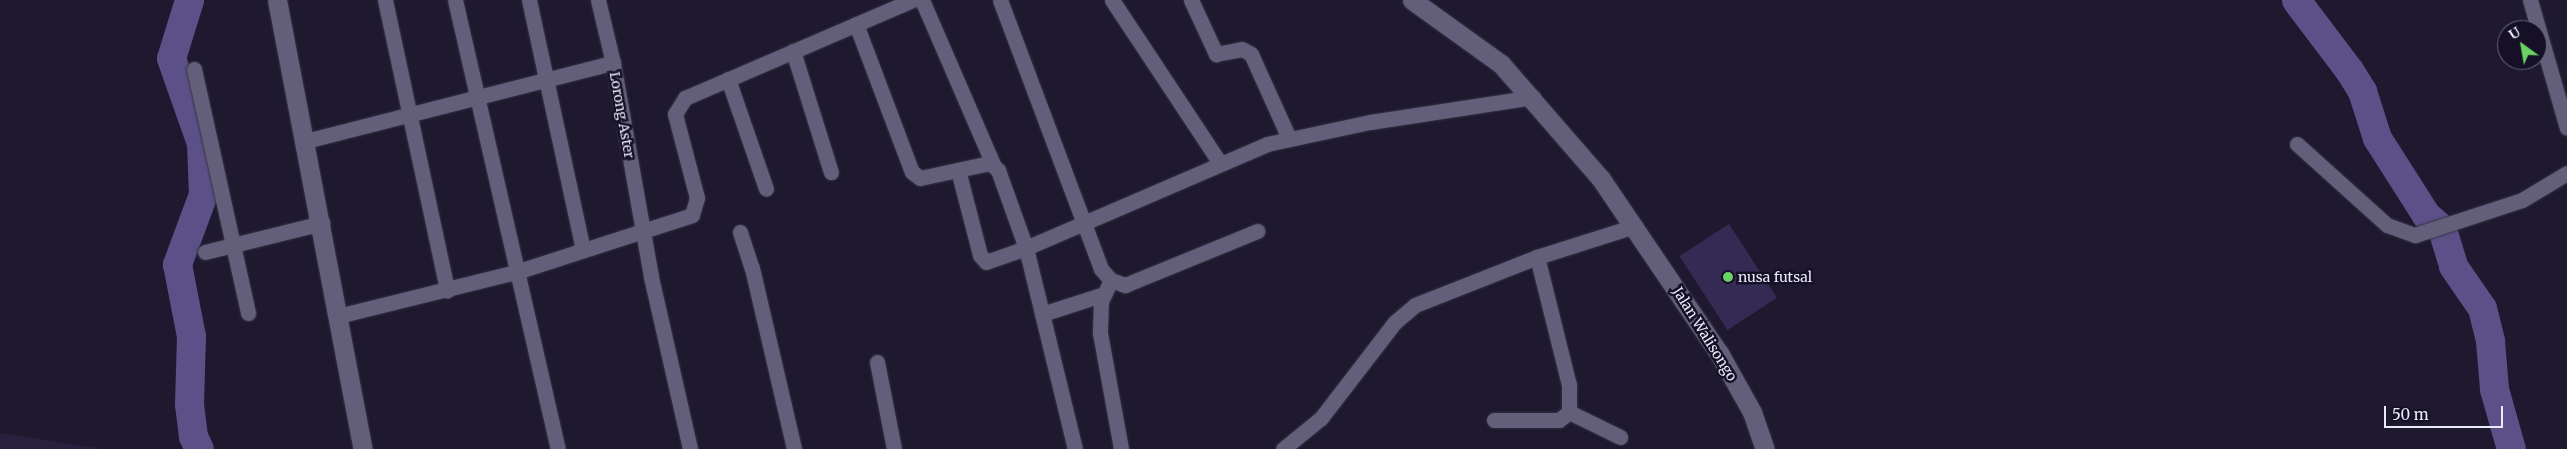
<!DOCTYPE html>
<style>
body{margin:0}
#map{position:relative;width:2567px;height:449px;overflow:hidden;background:#1e192f;font-family:Merriweather,serif}
div>[style]{position:absolute}
.built>*{inset:0;background:#27213d}
.green>*{inset:0;background:#342b55;transform-origin:0 0}
.river>*{height:29px;margin:-14.5px;padding:0 14.5px;transform-origin:14.5px;border-radius:14.5px;background:#5c5088}
.roads{filter:drop-shadow(0 0 1px #363244) drop-shadow(0 0 1px #363244)}
.minor>*{height:15px;margin:-7.5px;padding:0 7.5px;transform-origin:7.5px;border-radius:7.5px;background:#635f7a}
.tertiary>*{height:19px;margin:-9.5px;padding:0 9.5px;transform-origin:9.5px;border-radius:9.5px;background:#635f7a}
.dots>*{width:14px;height:14px;translate:-50% -50%;box-sizing:border-box;border:2px solid #151025;border-radius:50%}
span{translate:-50% -50%;white-space:nowrap;text-align:center;line-height:1.15;-webkit-text-stroke:5px #151025;paint-order:stroke}
.street-label{font-size:14px;color:#eceafa}
.poi-label{font-size:14px;color:#eceafa}
.left{translate:0 -50%;text-align:left}
.north{position:absolute;left:2497px;top:20px;width:50px;height:50px;box-sizing:border-box;background:#151025;border:1px solid #6b677a;border-radius:50%;rotate:328deg;font-size:14px;font-weight:700;line-height:20px;text-align:center;color:#eceafa}
.north::after{content:'';display:block;margin:auto;width:18px;height:22px;background:#6bd363;clip-path:polygon(50% 0,100% 100%,50% 72%,0 100%)}
.scale{position:absolute;left:2384px;top:406px;width:119px;height:22px;box-sizing:border-box;border:2px solid #eceafa;border-top:0;padding-left:6px;font-size:15px;line-height:18px;white-space:nowrap;color:#eceafa;-webkit-text-stroke:4px #151025;paint-order:stroke}
</style>
<div id="map">
<div class="built">
<i style="clip-path:polygon(0 433px,104px 449px,0 449px)"></i>
</div>
<div class="green">
<i style="left:1729px;top:224px;width:88px;height:59px;rotate:57deg"></i>
</div>
<div class="river">
<i style="left:189px;top:0;width:61px;rotate:107.2deg"></i>
<i style="left:171px;top:58px;width:90px;rotate:70.6deg"></i>
<i style="left:201px;top:143px;width:51px;rotate:87.8deg"></i>
<i style="left:203px;top:194px;width:75px;rotate:110.4deg"></i>
<i style="left:177px;top:264px;width:73px;rotate:79deg"></i>
<i style="left:191px;top:336px;width:68px;rotate:91.7deg"></i>
<i style="left:189px;top:404px;width:32px;rotate:83deg"></i>
<i style="left:193px;top:436px;width:14px;rotate:65deg"></i>
<i style="left:2296px;top:0;width:88px;rotate:52.9deg"></i>
<i style="left:2349px;top:70px;width:25px;rotate:58deg"></i>
<i style="left:2362px;top:91px;width:49px;rotate:72.3deg"></i>
<i style="left:2377px;top:138px;width:91px;rotate:57.5deg"></i>
<i style="left:2426px;top:215px;width:21px;rotate:41deg"></i>
<i style="left:2442px;top:229px;width:39px;rotate:73deg"></i>
<i style="left:2453px;top:266px;width:51px;rotate:55.4deg"></i>
<i style="left:2482px;top:308px;width:34px;rotate:76deg"></i>
<i style="left:2490px;top:341px;width:48px;rotate:85.2deg"></i>
<i style="left:2494px;top:389px;width:62px;rotate:74.2deg"></i>
</div>
<div class="roads">
<div class="minor">
<i style="left:385px;top:0;width:297px;rotate:77.9deg"></i>
<i style="left:455px;top:0;width:461px;rotate:77.1deg"></i>
<i style="left:529px;top:0;width:255px;rotate:77.8deg"></i>
<i style="left:598px;top:0;width:65px;rotate:76.6deg"></i>
<i style="left:613px;top:63px;width:217px;rotate:79.9deg"></i>
<i style="left:651px;top:277px;width:176px;rotate:77.2deg"></i>
<i style="left:922px;top:0;width:179px;rotate:66.6deg"></i>
<i style="left:1000px;top:0;width:287px;rotate:69.4deg"></i>
<i style="left:1101px;top:269px;width:15px;rotate:48deg"></i>
<i style="left:1111px;top:280px;width:15px;rotate:20deg"></i>
<i style="left:1125px;top:285px;width:143px;rotate:-22.2deg"></i>
<i style="left:1112px;top:0;width:196px;rotate:56.5deg"></i>
<i style="left:1191px;top:0;width:60px;rotate:65.2deg"></i>
<i style="left:1216px;top:54px;width:26px;rotate:-11deg"></i>
<i style="left:1242px;top:49px;width:10px;rotate:29deg"></i>
<i style="left:1251px;top:54px;width:92px;rotate:65.7deg"></i>
<i style="left:2530px;top:0;width:133px;rotate:73.9deg"></i>
<i style="left:856px;top:24px;width:158px;rotate:69.3deg"></i>
<i style="left:912px;top:172px;width:10px;rotate:37deg"></i>
<i style="left:920px;top:178px;width:72px;rotate:-12.1deg"></i>
<i style="left:990px;top:163px;width:11px;rotate:41deg"></i>
<i style="left:998px;top:170px;width:83px;rotate:70.3deg"></i>
<i style="left:1026px;top:248px;width:207px;rotate:76.3deg"></i>
<i style="left:793px;top:51px;width:127px;rotate:72.6deg"></i>
<i style="left:194px;top:69px;width:250px;rotate:77.5deg"></i>
<i style="left:728px;top:79px;width:116px;rotate:70.9deg"></i>
<i style="left:306px;top:141px;width:317px;rotate:-14.3deg"></i>
<i style="left:2297px;top:144px;width:121px;rotate:42deg"></i>
<i style="left:2387px;top:225px;width:30px;rotate:20deg"></i>
<i style="left:2415px;top:235px;width:113px;rotate:-18.1deg"></i>
<i style="left:2522px;top:200px;width:52px;rotate:-31deg"></i>
<i style="left:958px;top:170px;width:88px;rotate:75.5deg"></i>
<i style="left:980px;top:255px;width:9px;rotate:49deg"></i>
<i style="left:986px;top:262px;width:42px;rotate:-19.3deg"></i>
<i style="left:1026px;top:248px;width:262px;rotate:-23.3deg"></i>
<i style="left:1267px;top:144px;width:105px;rotate:-12.1deg"></i>
<i style="left:1370px;top:122px;width:165px;rotate:-8.7deg"></i>
<i style="left:740px;top:232px;width:38px;rotate:72deg"></i>
<i style="left:752px;top:268px;width:186px;rotate:76.9deg"></i>
<i style="left:205px;top:252px;width:121px;rotate:-13.9deg"></i>
<i style="left:1111px;top:280px;width:23px;rotate:115deg"></i>
<i style="left:1101px;top:301px;width:32px;rotate:92deg"></i>
<i style="left:1100px;top:333px;width:118px;rotate:79.7deg"></i>
<i style="left:1042px;top:314px;width:65px;rotate:-17.9deg"></i>
<i style="left:338px;top:316px;width:183px;rotate:-13.9deg"></i>
<i style="left:516px;top:272px;width:185px;rotate:-17.9deg"></i>
<i style="left:692px;top:215px;width:18px;rotate:-74deg"></i>
<i style="left:697px;top:198px;width:87px;rotate:-104.7deg"></i>
<i style="left:675px;top:114px;width:19px;rotate:-58deg"></i>
<i style="left:685px;top:98px;width:248px;rotate:-23.3deg"></i>
<i style="left:877px;top:362px;width:89px;rotate:78.9deg"></i>
<i style="left:1569px;top:412px;width:57px;rotate:26.1deg"></i>
<i style="left:1494px;top:420px;width:65px"></i>
<i style="left:1559px;top:420px;width:13px;rotate:-39deg"></i>
<i style="left:1569px;top:412px;width:27px;rotate:-90deg"></i>
<i style="left:1569px;top:385px;width:132px;rotate:-104deg"></i>
<i style="left:1283px;top:449px;width:49px;rotate:-39.2deg"></i>
<i style="left:1321px;top:418px;width:121px;rotate:-52.4deg"></i>
<i style="left:1395px;top:322px;width:26px;rotate:-40deg"></i>
<i style="left:1415px;top:305px;width:131px;rotate:-21.5deg"></i>
<i style="left:1537px;top:257px;width:103px;rotate:-17.6deg"></i>
</div>
<div class="tertiary">
<i style="left:277px;top:0;width:457px;rotate:79.2deg"></i>
<i style="left:1412px;top:0;width:110px;rotate:35.7deg"></i>
<i style="left:1501px;top:64px;width:152px;rotate:49deg"></i>
<i style="left:1601px;top:179px;width:210px;rotate:55.9deg"></i>
<i style="left:1719px;top:353px;width:68px;rotate:60.8deg"></i>
<i style="left:1752px;top:412px;width:39px;rotate:71deg"></i>
</div>
</div>
<div class="dots">
<i style="left:1728px;top:277px;background:#6bd363"></i>
</div>
<div class="street-label">
<span style="left:622px;top:115px;rotate:80deg">Lorong Aster</span>
<span style="left:1705px;top:334px;rotate:58deg">Jalan Walisongo</span>
</div>
<div class="poi-label">
<span class="left" style="left:1738px;top:277px">nusa futsal</span>
</div>
<div class="north">U</div>
<div class="scale">50 m</div>
</div>
